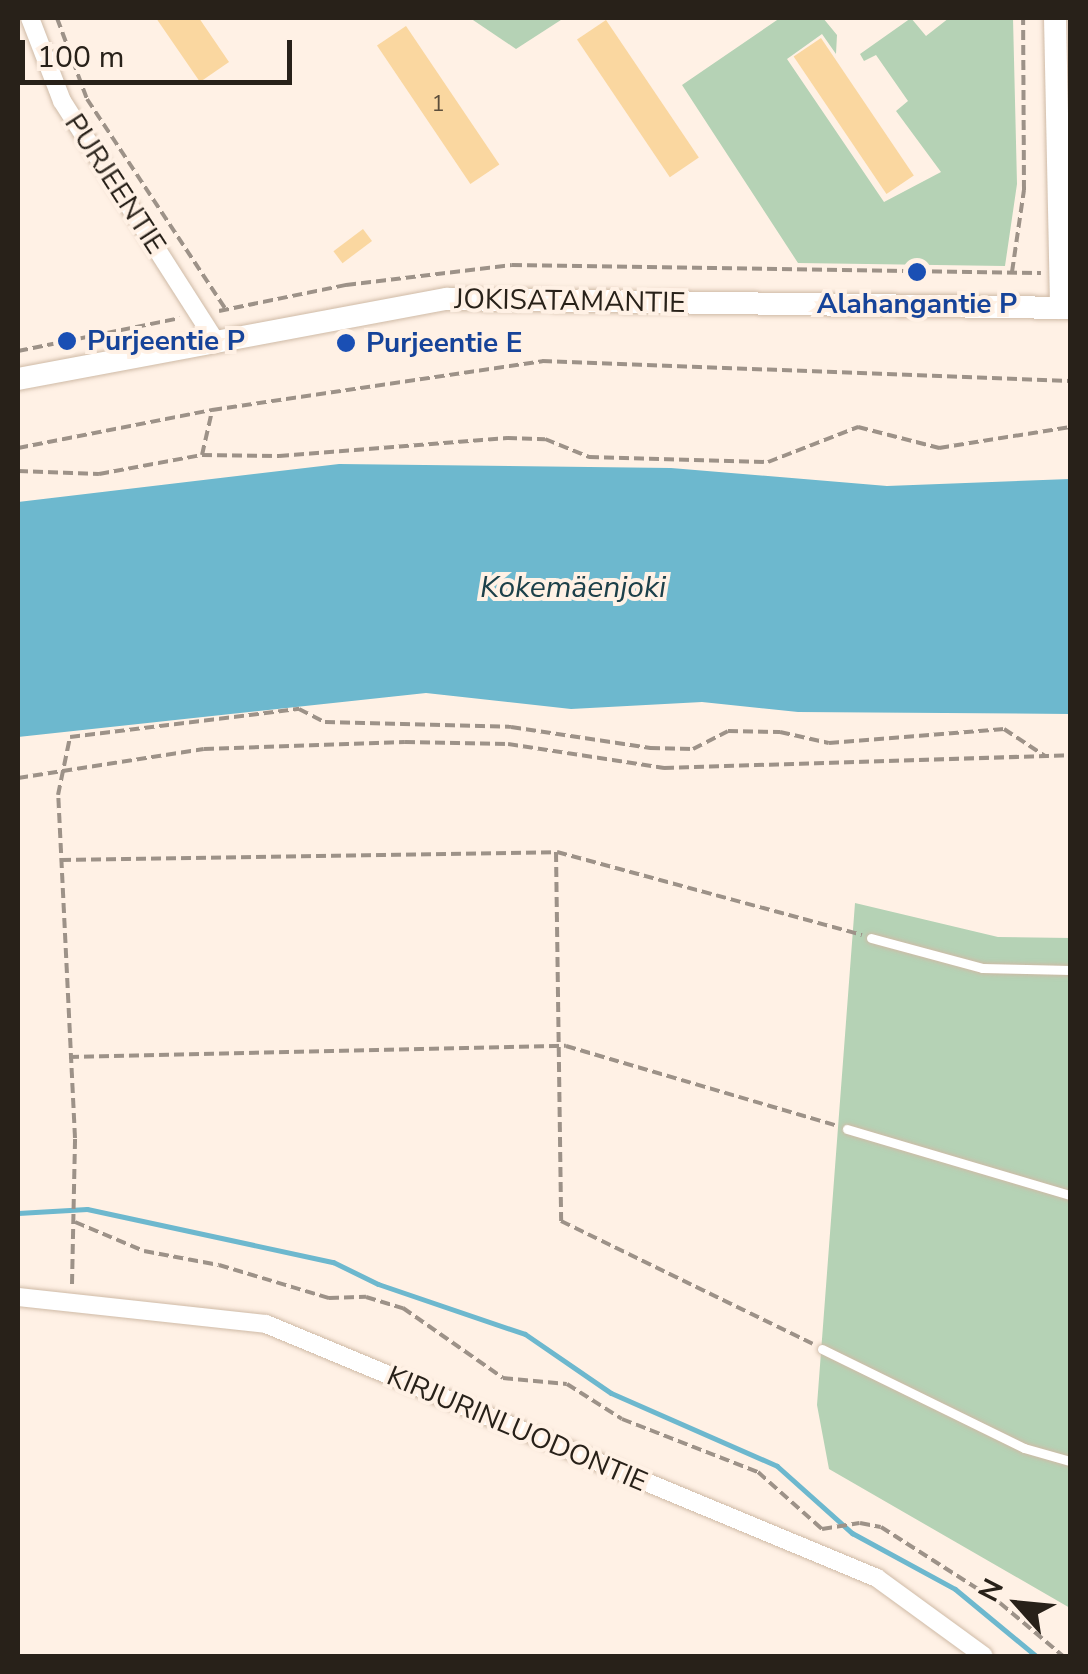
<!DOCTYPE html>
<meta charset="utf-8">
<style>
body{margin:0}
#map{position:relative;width:1088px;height:1674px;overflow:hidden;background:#fff1e5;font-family:"Nunito Sans",sans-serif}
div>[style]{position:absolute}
.green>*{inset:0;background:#b5d2b5}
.water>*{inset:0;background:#6db8ce}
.stream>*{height:5px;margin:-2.5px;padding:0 2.5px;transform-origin:2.5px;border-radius:2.5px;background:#6db8ce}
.building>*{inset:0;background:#fad7a0;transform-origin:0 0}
.path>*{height:4px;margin-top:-2px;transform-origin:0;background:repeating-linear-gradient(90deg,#9d9288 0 10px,transparent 0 15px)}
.roads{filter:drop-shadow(0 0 2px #cfbaa6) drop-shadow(0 0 2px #cfbaa6)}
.service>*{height:9px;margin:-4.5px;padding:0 4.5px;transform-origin:4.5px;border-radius:4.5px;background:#fff}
.minor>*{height:18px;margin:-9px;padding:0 9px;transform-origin:9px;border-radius:9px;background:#fff}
.tertiary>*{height:22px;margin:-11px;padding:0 11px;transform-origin:11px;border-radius:11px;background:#fff}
.dots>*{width:28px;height:28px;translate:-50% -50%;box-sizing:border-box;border:5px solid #fff1e5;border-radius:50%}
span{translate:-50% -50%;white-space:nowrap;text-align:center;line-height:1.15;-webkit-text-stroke:8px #fff1e5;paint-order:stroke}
.number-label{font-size:22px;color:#5c4e3b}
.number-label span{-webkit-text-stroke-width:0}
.street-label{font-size:28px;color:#282119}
.transit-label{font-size:28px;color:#164399;font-weight:700}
.left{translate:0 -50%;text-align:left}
.water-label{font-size:30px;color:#1c404a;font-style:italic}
.frame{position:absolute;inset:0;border:20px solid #282119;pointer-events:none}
.north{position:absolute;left:968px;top:1554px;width:100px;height:100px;-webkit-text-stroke:8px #fff1e5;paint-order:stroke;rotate:297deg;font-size:28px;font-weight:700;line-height:40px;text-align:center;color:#282119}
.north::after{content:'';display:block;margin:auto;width:35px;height:45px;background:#282119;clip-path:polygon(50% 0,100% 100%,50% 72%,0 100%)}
.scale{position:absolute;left:20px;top:40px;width:272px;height:45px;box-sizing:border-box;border:5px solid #282119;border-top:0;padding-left:12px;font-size:30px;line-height:35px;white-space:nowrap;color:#282119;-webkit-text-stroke:8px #fff1e5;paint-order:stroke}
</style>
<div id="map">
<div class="green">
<i style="clip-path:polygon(470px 18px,564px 18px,516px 49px)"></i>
<i style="clip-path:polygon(780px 18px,823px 18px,837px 35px,836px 54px,822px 34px,787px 59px,884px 202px,941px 172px,896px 111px,908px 101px,876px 55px,864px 61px,860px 54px,911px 18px,926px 36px,949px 18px,1013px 18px,1017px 184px,1005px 266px,798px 263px,682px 85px)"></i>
<i style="clip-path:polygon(855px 903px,998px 937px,1070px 938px,1070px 1608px,829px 1469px,817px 1405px)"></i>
</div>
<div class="water">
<i style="clip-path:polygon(339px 464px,671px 468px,887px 486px,1070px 479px,1070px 714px,798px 712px,702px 702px,571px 709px,426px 693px,18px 737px,18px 502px)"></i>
</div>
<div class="stream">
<i style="left:18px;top:1213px;width:69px;rotate:-3.3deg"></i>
<i style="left:87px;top:1209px;width:252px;rotate:12.2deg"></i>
<i style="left:333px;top:1262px;width:50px;rotate:26.1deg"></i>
<i style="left:378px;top:1284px;width:155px;rotate:18.8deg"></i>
<i style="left:525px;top:1334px;width:104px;rotate:34.5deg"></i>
<i style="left:611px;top:1393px;width:181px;rotate:23.7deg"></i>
<i style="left:777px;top:1466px;width:101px;rotate:41.8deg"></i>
<i style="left:852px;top:1533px;width:117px;rotate:28.5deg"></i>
<i style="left:955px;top:1589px;width:105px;rotate:39.6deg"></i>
</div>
<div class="building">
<i style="clip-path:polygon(156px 18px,199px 18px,229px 62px,200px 82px)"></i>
<i style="left:606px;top:20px;width:166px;height:35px;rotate:56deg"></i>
<i style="left:406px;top:26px;width:167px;height:35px;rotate:56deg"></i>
<i style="left:821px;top:38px;width:166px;height:33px;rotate:56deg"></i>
<i style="left:363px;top:229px;width:15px;height:37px;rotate:53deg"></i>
</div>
<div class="path">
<i style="left:57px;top:18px;width:86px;rotate:69.7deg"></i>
<i style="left:87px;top:99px;width:253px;rotate:56.6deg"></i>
<i style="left:1012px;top:272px;width:83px;rotate:-81.7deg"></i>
<i style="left:1024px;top:190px;width:172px;rotate:-90.3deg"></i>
<i style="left:219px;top:311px;width:130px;rotate:-11.6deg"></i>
<i style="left:346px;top:285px;width:167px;rotate:-6.9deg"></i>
<i style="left:512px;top:265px;width:529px;rotate:0.87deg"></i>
<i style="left:18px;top:351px;width:165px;rotate:-11.5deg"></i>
<i style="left:18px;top:448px;width:198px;rotate:-11.1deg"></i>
<i style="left:212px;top:410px;width:334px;rotate:-8.4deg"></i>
<i style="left:542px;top:361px;width:528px;rotate:2.17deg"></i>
<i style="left:202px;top:455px;width:45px;rotate:-77.2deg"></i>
<i style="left:18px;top:471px;width:81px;rotate:2.1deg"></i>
<i style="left:99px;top:474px;width:105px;rotate:-10.5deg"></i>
<i style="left:202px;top:455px;width:77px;rotate:0.7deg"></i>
<i style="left:279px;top:456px;width:229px;rotate:-4.5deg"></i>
<i style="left:507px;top:438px;width:38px;rotate:2deg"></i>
<i style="left:545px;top:439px;width:48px;rotate:22.2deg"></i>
<i style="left:589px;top:457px;width:179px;rotate:1.6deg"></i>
<i style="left:768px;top:462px;width:97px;rotate:-21.3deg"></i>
<i style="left:858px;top:427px;width:84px;rotate:14.5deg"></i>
<i style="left:939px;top:448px;width:133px;rotate:-9.1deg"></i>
<i style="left:18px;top:778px;width:188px;rotate:-8.9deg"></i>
<i style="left:204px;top:749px;width:201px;rotate:-2deg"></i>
<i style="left:405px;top:742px;width:103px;rotate:1.1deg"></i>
<i style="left:508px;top:744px;width:158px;rotate:8.7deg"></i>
<i style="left:664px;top:768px;width:406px;rotate:-1.8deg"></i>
<i style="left:557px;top:852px;width:316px;rotate:15.2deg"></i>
<i style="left:61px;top:860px;width:495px;rotate:-0.9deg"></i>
<i style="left:556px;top:852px;width:369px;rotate:89.2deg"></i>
<i style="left:561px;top:1221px;width:280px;rotate:26deg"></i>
<i style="left:69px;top:1057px;width:497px;rotate:-1.3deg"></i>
<i style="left:566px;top:1046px;width:284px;rotate:16.4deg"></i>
<i style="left:75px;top:1222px;width:75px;rotate:22.8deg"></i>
<i style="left:144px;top:1251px;width:76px;rotate:10.6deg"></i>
<i style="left:219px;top:1265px;width:115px;rotate:16.7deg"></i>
<i style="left:329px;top:1298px;width:37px;rotate:-2deg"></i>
<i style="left:366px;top:1297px;width:39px;rotate:17deg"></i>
<i style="left:403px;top:1308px;width:122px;rotate:35deg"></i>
<i style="left:503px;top:1378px;width:64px;rotate:5.4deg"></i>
<i style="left:567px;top:1384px;width:65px;rotate:32.5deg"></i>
<i style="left:622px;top:1419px;width:146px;rotate:21.3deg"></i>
<i style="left:758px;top:1472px;width:86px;rotate:41.7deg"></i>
<i style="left:822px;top:1529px;width:38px;rotate:-9deg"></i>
<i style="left:860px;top:1523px;width:21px;rotate:11deg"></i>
<i style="left:881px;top:1527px;width:141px;rotate:32.6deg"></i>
<i style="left:1000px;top:1603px;width:82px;rotate:40.1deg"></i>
<i style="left:72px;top:1284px;width:146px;rotate:-88.8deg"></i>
<i style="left:75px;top:1138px;width:343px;rotate:-92.8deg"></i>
<i style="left:58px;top:795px;width:59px;rotate:-78.3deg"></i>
<i style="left:70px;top:737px;width:231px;rotate:-7deg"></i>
<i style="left:299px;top:709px;width:29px;rotate:27deg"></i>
<i style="left:325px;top:722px;width:186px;rotate:1.5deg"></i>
<i style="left:511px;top:727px;width:141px;rotate:8.6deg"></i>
<i style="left:650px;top:748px;width:43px;rotate:1.3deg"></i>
<i style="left:693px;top:749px;width:39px;rotate:-27deg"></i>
<i style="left:728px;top:731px;width:52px;rotate:1.1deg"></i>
<i style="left:780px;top:732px;width:50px;rotate:12.7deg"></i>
<i style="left:829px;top:743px;width:176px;rotate:-4.6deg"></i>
<i style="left:1004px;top:729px;width:49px;rotate:33.4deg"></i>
</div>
<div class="roads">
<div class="service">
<i style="left:871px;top:938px;width:115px;rotate:15.1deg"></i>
<i style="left:982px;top:968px;width:88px;rotate:1.3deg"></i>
<i style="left:847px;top:1129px;width:233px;rotate:16.5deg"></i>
<i style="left:822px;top:1349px;width:225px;rotate:26.1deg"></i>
<i style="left:1024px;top:1448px;width:48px;rotate:15.8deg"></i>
</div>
<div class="minor">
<i style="left:30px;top:18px;width:89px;rotate:68.9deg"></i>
<i style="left:62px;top:101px;width:286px;rotate:57.4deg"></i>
<i style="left:18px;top:1297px;width:249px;rotate:6.2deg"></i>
<i style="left:266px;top:1324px;width:662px;rotate:22.57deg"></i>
<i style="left:877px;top:1578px;width:132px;rotate:36.1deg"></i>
</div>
<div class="tertiary">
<i style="left:1055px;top:18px;width:290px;rotate:88.8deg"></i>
<i style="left:18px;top:379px;width:436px;rotate:-10.6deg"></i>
<i style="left:447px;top:299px;width:623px;rotate:0.83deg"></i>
</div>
</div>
<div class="dots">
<i style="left:917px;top:272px;background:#1a4fb4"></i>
<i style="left:67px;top:341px;background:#1a4fb4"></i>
<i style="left:346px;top:343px;background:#1a4fb4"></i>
</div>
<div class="number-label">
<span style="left:438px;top:105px">1</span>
</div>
<div class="street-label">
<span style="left:115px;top:184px;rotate:57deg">PURJEENTIE</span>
<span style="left:570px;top:301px;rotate:1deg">JOKISATAMANTIE</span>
<span style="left:517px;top:1429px;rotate:23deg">KIRJURINLUODONTIE</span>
</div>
<div class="transit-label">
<span style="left:917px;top:304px">Alahangantie P</span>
<span class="left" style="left:87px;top:341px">Purjeentie P</span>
<span class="left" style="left:366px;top:343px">Purjeentie E</span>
</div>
<div class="water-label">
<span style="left:573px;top:588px">Kokemäenjoki</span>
</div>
<div class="frame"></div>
<div class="north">N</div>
<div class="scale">100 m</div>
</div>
